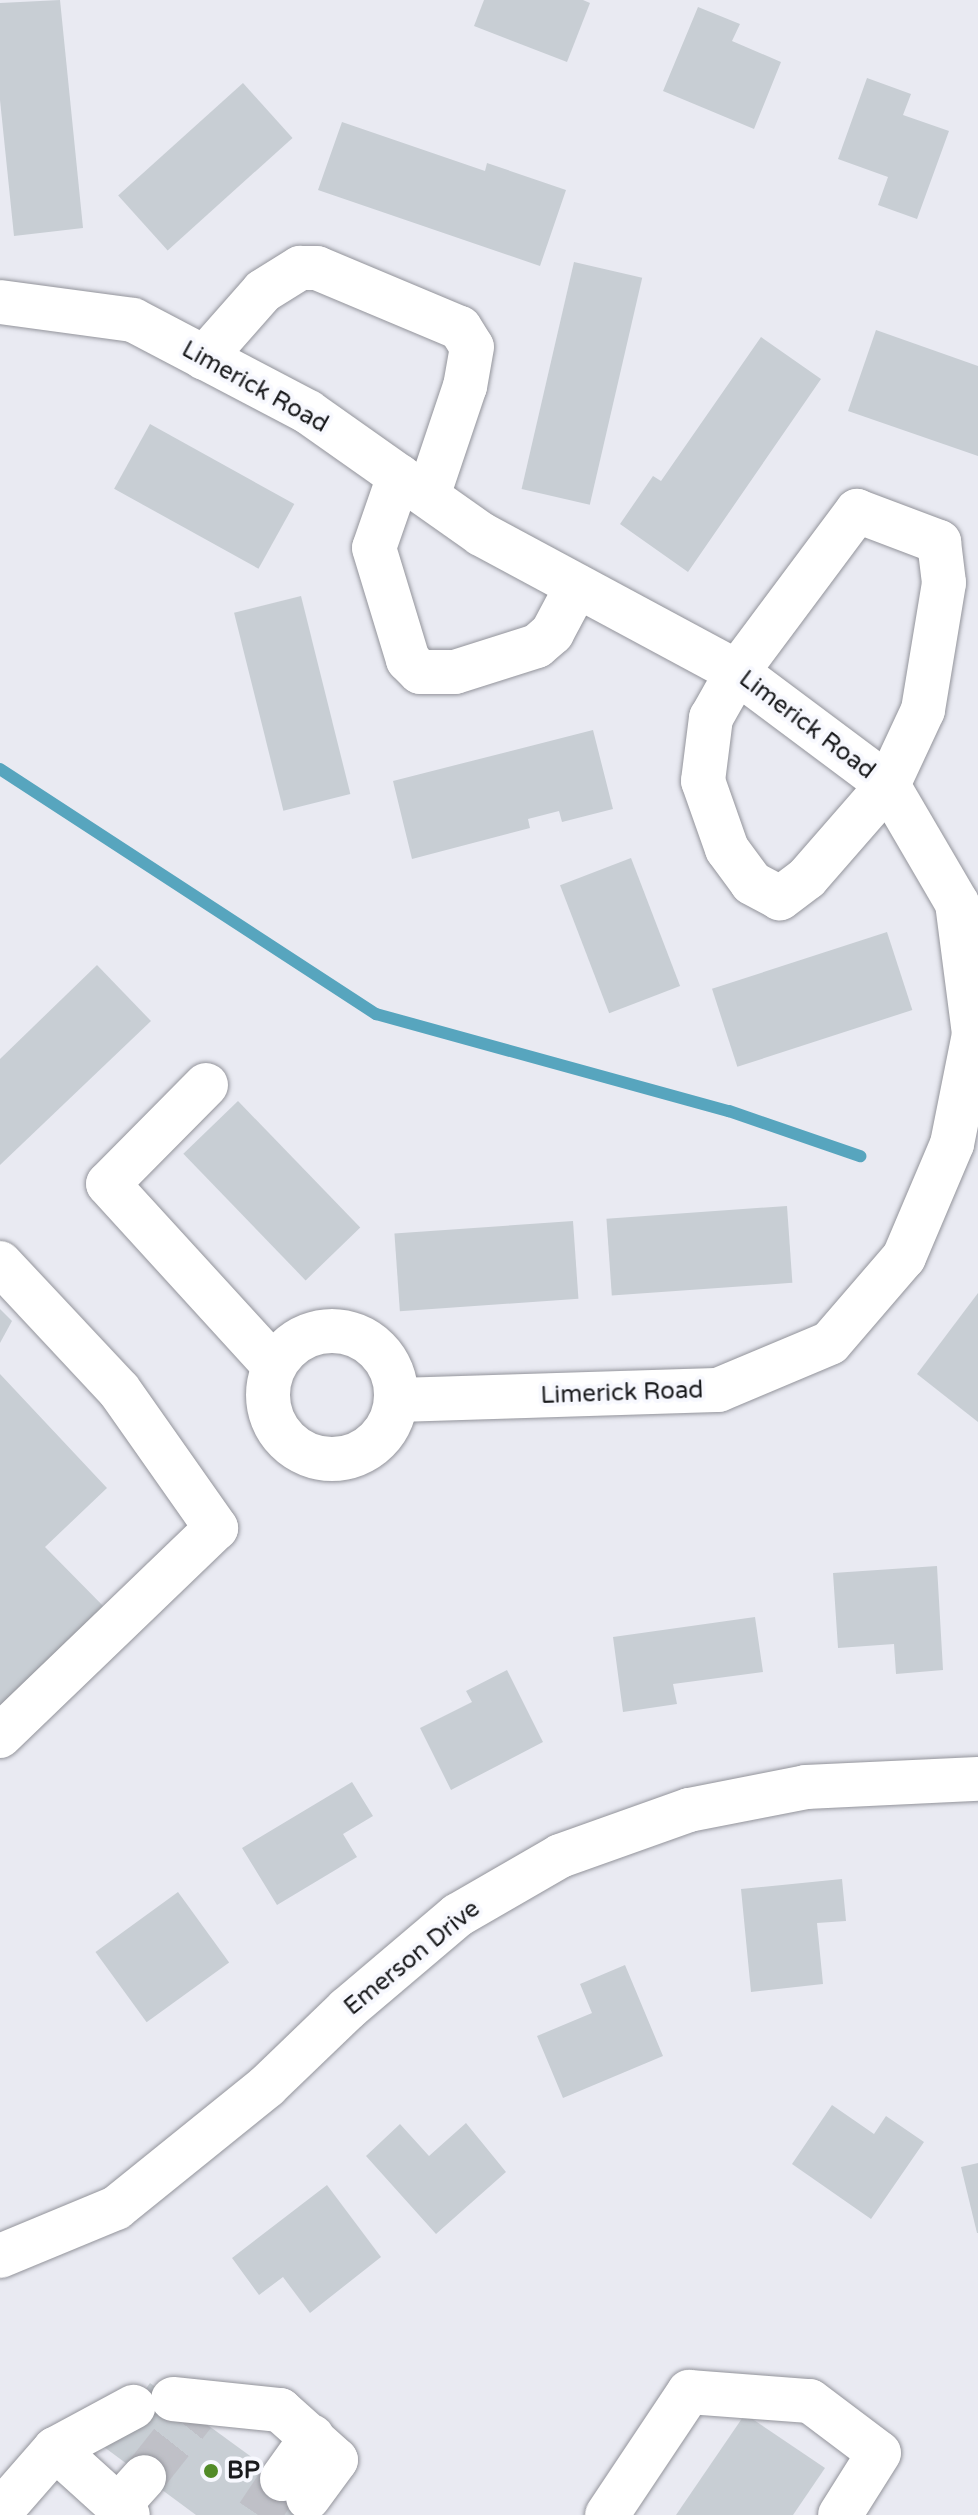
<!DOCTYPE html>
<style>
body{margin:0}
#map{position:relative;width:978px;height:2515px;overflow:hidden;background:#e9eaf2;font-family:"Varela Round",sans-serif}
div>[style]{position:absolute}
.stream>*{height:12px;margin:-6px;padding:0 6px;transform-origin:6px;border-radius:6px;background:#57a5be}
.building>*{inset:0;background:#c8ced4;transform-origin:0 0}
.minor-tunnel>*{height:44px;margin-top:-22px;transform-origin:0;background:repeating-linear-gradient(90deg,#bfc0c7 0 44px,transparent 0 66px)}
.roads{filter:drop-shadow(0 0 2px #93949b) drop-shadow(0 0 2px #93949b)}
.minor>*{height:44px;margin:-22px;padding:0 22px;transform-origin:22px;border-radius:22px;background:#fff}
.minor>.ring{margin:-22px;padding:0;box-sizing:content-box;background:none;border:44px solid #fff;border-radius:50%}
.dots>*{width:22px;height:22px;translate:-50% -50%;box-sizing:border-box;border:4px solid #f7f8fe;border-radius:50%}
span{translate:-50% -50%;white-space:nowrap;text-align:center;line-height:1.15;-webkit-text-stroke:8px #f7f8fe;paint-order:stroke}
.street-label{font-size:24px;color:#191a1c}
.poi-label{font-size:24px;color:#191a1c;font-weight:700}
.left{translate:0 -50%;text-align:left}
</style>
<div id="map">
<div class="stream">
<i style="left:0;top:769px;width:449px;rotate:33.1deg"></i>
<i style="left:376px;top:1014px;width:366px;rotate:15.4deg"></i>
<i style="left:729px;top:1111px;width:139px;rotate:19deg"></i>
</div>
<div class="building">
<i style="clip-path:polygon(60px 0,83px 228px,14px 236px,0 100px,0 3px)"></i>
<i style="clip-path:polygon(484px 0,583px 0,590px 3px,567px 62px,474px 26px)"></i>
<i style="clip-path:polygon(698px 7px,740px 24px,732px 41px,781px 62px,754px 129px,663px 91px)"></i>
<i style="clip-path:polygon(867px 78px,911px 94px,903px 115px,949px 131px,917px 219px,878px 205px,888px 177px,838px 159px)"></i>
<i style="left:243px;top:83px;width:74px;height:168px;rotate:48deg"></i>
<i style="clip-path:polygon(342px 122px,485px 171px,487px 163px,566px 190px,540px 266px,318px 190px)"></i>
<i style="left:574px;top:262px;width:70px;height:233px;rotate:13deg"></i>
<i style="clip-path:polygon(876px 330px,978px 366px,978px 456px,848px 411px)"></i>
<i style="clip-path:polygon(761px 337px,821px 379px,688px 572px,620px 524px,653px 476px,661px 481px)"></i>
<i style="left:150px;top:424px;width:165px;height:74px;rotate:29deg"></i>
<i style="left:301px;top:596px;width:204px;height:69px;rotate:76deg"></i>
<i style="clip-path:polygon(593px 730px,613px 809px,562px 822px,559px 811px,528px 819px,530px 828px,412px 859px,393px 781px)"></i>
<i style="left:631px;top:858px;width:137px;height:76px;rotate:69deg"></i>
<i style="left:887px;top:932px;width:82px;height:184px;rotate:72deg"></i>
<i style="clip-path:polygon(97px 965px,151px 1021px,0 1165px,0 1059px)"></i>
<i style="left:238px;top:1101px;width:176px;height:76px;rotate:46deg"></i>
<i style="left:787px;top:1206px;width:77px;height:181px;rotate:86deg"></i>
<i style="left:573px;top:1221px;width:78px;height:179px;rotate:86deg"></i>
<i style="clip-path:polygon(978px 1293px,978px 1422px,917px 1374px)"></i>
<i style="clip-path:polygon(0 1309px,12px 1321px,0 1343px)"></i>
<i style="clip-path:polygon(0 1374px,107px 1488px,45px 1547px,112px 1615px,0 1722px)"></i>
<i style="clip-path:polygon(937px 1566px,943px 1670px,896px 1674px,894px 1644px,838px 1648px,833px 1573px)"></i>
<i style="clip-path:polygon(755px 1617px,763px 1672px,673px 1684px,677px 1704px,623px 1712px,613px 1637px)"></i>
<i style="clip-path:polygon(507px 1670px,543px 1742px,451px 1790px,420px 1728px,472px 1702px,466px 1691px)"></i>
<i style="clip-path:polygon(352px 1782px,373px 1816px,343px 1834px,357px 1857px,277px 1905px,242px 1848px)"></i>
<i style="clip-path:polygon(842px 1879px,846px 1921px,817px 1923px,823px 1984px,751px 1992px,741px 1889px)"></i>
<i style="left:178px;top:1892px;width:87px;height:102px;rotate:54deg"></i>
<i style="clip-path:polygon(625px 1965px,663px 2056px,563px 2098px,537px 2036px,592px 2013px,580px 1984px)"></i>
<i style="clip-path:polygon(832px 2105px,874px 2134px,886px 2116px,924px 2142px,871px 2219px,792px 2164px)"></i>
<i style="clip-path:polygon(466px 2123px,506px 2172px,436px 2234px,366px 2156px,400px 2124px,429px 2156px)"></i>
<i style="clip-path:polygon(978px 2163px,978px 2233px,977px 2233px,961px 2167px)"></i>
<i style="clip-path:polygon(327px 2185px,381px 2257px,310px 2313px,283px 2277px,259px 2295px,232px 2258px)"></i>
<i style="clip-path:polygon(150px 2383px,308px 2498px,307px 2515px,196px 2515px,104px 2447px)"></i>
<i style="clip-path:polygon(745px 2414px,825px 2468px,793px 2515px,676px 2515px)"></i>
</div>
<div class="minor-tunnel">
<i style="left:144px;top:2477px;width:80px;rotate:-51.6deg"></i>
<i style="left:258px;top:2515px;width:43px;rotate:-56.3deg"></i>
</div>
<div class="roads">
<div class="minor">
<i style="left:0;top:302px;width:134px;rotate:7.7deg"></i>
<i style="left:133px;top:320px;width:198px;rotate:27.7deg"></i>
<i style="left:308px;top:412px;width:212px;rotate:35.2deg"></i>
<i style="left:481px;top:534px;width:291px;rotate:28.3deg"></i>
<i style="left:737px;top:672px;width:189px;rotate:36.8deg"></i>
<i style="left:888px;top:785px;width:137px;rotate:59.7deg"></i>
<i style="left:957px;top:903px;width:132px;rotate:82.6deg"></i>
<i style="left:974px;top:1034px;width:112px;rotate:101.3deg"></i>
<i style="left:952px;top:1144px;width:123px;rotate:113deg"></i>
<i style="left:904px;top:1257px;width:113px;rotate:130.7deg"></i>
<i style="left:830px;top:1343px;width:121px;rotate:157.2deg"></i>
<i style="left:718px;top:1390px;width:322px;rotate:178.2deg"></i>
<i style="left:204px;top:358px;width:89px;rotate:-48.6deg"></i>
<i style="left:263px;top:291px;width:44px;rotate:-31.9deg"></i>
<i style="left:300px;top:268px;width:17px"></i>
<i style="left:317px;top:268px;width:155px;rotate:22.8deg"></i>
<i style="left:460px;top:328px;width:22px;rotate:58deg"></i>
<i style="left:472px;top:347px;width:40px;rotate:100deg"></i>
<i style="left:465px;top:386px;width:116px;rotate:108.6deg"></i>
<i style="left:399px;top:476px;width:76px;rotate:109.1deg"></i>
<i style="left:374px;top:548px;width:117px;rotate:73.1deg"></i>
<i style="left:408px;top:660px;width:17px;rotate:45deg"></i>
<i style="left:420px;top:672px;width:35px"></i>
<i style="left:455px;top:672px;width:86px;rotate:-17.6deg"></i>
<i style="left:537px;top:646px;width:20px;rotate:-41deg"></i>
<i style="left:552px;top:633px;width:53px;rotate:-62deg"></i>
<i style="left:857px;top:511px;width:88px;rotate:20.7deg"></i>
<i style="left:939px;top:542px;width:41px;rotate:83deg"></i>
<i style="left:944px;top:583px;width:129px;rotate:99.4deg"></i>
<i style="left:923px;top:710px;width:83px;rotate:115deg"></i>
<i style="left:888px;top:785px;width:123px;rotate:131.1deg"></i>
<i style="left:807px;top:878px;width:34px;rotate:143deg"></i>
<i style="left:780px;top:898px;width:32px;rotate:-152deg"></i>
<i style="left:752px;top:883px;width:42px;rotate:-126.3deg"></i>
<i style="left:727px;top:849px;width:72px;rotate:-109.4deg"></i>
<i style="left:703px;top:781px;width:64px;rotate:-82.8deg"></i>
<i style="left:711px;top:718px;width:53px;rotate:-60.5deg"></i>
<i style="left:737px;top:672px;width:201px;rotate:-53.3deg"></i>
<i style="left:206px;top:1085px;width:139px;rotate:134.7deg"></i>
<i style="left:108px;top:1184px;width:246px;rotate:47.6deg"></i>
<i style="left:0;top:1263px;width:174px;rotate:46.9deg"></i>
<i style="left:119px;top:1390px;width:169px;rotate:54.9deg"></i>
<i style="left:216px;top:1528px;width:300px;rotate:136.1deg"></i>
<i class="ring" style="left:268px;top:1331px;width:84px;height:84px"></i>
<i style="left:0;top:2256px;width:126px;rotate:-22.5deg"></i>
<i style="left:116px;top:2208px;width:194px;rotate:-38.9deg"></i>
<i style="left:267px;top:2086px;width:111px;rotate:-43.9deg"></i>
<i style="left:347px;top:2009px;width:145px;rotate:-40.3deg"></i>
<i style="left:458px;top:1915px;width:118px;rotate:-30deg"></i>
<i style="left:560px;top:1856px;width:137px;rotate:-19.6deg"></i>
<i style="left:689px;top:1810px;width:119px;rotate:-11.1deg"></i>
<i style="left:806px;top:1787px;width:172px;rotate:-2.7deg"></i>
<i style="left:173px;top:2399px;width:108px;rotate:5.9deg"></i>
<i style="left:280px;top:2410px;width:75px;rotate:41.8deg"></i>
<i style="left:336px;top:2460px;width:47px;rotate:126.4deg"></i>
<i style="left:55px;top:2449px;width:89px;rotate:-28.3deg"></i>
<i style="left:282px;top:2479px;width:52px;rotate:-54.5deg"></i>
<i style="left:120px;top:2504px;width:36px;rotate:-48deg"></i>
<i style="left:0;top:2512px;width:84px;rotate:-48.9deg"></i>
<i style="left:55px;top:2449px;width:98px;rotate:42.1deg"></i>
<i style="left:607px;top:2515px;width:148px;rotate:-56.3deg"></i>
<i style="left:689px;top:2392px;width:121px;rotate:4.3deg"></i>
<i style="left:810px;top:2401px;width:86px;rotate:37deg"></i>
<i style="left:879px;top:2453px;width:73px;rotate:122.2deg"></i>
</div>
</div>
<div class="dots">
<i style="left:211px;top:2471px;background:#528b28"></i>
</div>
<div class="street-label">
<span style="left:255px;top:387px;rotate:29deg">Limerick Road</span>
<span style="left:807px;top:725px;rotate:37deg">Limerick Road</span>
<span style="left:622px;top:1393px;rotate:-2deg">Limerick Road</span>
<span style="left:412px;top:1958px;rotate:-39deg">Emerson Drive</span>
</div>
<div class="poi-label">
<span class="left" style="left:227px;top:2471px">BP</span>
</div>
</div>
